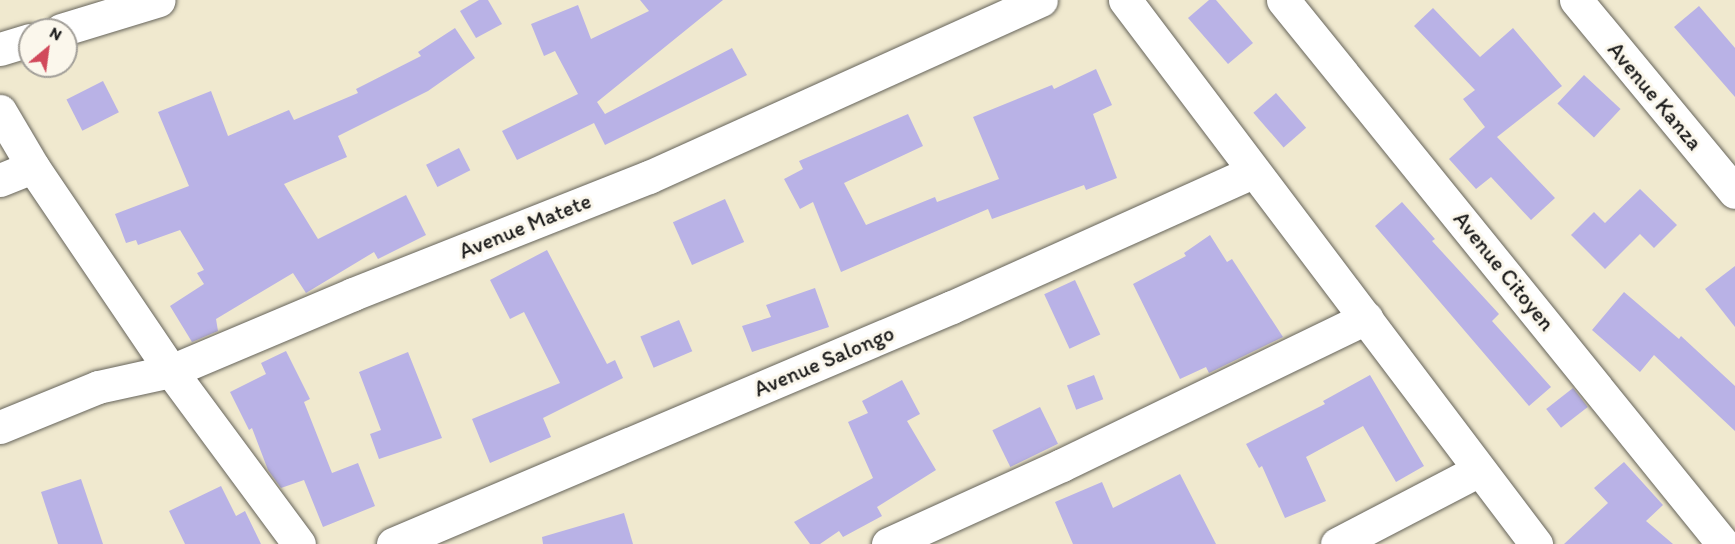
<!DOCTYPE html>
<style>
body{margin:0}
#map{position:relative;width:1735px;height:544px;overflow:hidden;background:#f0e9cf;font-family:Itim,sans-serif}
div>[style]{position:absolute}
.building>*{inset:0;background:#b9b2e6;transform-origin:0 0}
.roads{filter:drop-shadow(0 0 2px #66645b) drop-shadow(0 0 2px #66645b)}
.minor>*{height:33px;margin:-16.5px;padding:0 16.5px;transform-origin:16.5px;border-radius:16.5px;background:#fff}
.major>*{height:33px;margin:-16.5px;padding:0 16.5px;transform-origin:16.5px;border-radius:16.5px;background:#fff}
span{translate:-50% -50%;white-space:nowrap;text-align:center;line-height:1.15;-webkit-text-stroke:6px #fbf7ec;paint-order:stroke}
.street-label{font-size:22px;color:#1c1c1c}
.north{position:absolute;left:18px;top:18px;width:60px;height:60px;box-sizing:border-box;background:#fbf7ec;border:2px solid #a29f99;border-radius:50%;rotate:29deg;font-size:16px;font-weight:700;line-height:24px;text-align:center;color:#1c1c1c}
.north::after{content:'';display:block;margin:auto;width:21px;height:27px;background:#d1495b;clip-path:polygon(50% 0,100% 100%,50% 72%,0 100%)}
</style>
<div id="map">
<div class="building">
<i style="clip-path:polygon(479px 0,488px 0,502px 24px,476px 38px,460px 11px)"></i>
<i style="clip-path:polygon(640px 0,723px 0,597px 102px,605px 114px,732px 48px,747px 75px,605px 145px,594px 123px,517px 160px,502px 131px,578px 94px,555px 51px,544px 56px,531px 24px,578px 5px,591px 39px,649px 11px)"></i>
<i style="clip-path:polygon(1209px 0,1216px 0,1253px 43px,1228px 64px,1188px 18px)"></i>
<i style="clip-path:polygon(1699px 6px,1735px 48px,1735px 97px,1674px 27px)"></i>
<i style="clip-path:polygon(1433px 8px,1480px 57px,1513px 28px,1562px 86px,1497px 137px,1555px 198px,1531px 220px,1491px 177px,1476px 189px,1449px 159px,1485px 127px,1463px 99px,1475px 90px,1414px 26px)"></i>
<i style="clip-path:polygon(455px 28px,475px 58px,428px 91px,338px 136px,347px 157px,284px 184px,318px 239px,406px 195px,426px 235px,378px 259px,374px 252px,306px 293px,293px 273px,216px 319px,218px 331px,192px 342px,170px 306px,204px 284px,197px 273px,204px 270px,180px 230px,138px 245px,136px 240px,126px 243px,115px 214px,189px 186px,158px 112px,211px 91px,228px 136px,289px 110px,294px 120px,358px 93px,356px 89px,421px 56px,418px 52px)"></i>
<i style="clip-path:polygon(1096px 69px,1112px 105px,1093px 114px,1117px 178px,1086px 190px,1084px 185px,992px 219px,988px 209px,841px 272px,813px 202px,800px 209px,784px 179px,803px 169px,799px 161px,908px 114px,923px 146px,844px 183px,866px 225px,935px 197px,937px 202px,999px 179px,973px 117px,1052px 85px,1054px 89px)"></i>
<i style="left:1584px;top:75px;width:50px;height:39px;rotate:43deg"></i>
<i style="left:103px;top:81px;width:35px;height:41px;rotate:63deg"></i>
<i style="left:1276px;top:93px;width:46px;height:30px;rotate:49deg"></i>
<i style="left:459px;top:148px;width:25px;height:37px;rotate:63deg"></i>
<i style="clip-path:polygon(1640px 189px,1677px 225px,1654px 248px,1640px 234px,1605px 269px,1571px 235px,1594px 212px,1605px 223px)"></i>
<i style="left:725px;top:199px;width:47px;height:57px;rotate:66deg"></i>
<i style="clip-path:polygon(1402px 202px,1435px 239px,1432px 241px,1499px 314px,1492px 321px,1551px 387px,1529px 406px,1375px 226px)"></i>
<i style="clip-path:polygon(1210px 235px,1227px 262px,1232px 259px,1283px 337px,1209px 373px,1206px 367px,1180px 379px,1133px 284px,1186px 256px,1184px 253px)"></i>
<i style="clip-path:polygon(547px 250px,607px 364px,615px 360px,623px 378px,543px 418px,551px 437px,490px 463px,472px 419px,560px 383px,524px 312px,510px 319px,490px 280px)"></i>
<i style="clip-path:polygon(1735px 266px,1735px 327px,1705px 289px)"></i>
<i style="left:1075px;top:280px;width:60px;height:34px;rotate:65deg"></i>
<i style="clip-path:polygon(815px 288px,829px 327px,752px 352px,742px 326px,771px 317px,766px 305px)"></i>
<i style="clip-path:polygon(1624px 292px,1679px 339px,1681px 336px,1735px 386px,1735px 431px,1654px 355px,1640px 372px,1592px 330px)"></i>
<i style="left:679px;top:320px;width:34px;height:42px;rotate:67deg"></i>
<i style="clip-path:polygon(286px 351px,310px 399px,304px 402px,332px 473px,358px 463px,375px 506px,323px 527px,304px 480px,281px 488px,268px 470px,252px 428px,249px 430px,230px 392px,266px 374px,261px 363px)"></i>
<i style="clip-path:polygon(408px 352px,442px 438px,379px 459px,370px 434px,381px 430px,359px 372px)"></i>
<i style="left:1094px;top:375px;width:26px;height:29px;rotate:69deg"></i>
<i style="clip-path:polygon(1370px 375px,1424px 466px,1396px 482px,1363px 426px,1306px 457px,1326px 501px,1285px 518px,1262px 466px,1259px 468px,1246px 444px,1325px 404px,1323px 401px)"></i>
<i style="clip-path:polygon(902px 380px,920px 414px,907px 421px,936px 470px,877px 507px,882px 516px,843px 537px,839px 531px,820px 544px,810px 544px,794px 522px,873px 478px,848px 422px,868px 413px,862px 401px)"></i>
<i style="left:1573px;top:388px;width:24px;height:34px;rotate:52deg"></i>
<i style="left:1040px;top:407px;width:41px;height:53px;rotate:64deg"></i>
<i style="clip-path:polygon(1624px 462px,1663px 505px,1646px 521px,1673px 544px,1564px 544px,1608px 503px,1594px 488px)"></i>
<i style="clip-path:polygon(1180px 474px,1216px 544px,1073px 544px,1055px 502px,1102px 482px,1113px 508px)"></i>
<i style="clip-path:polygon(81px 479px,103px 544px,58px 544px,41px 492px)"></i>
<i style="clip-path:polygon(221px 486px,236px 516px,245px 511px,261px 544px,185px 544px,169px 511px)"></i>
<i style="clip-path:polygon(624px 513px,633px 544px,543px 544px,542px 537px)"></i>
</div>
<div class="roads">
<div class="minor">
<i style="left:1125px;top:0;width:682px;rotate:52.93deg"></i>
<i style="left:1283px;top:0;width:700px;rotate:51.03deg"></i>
<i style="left:1576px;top:0;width:249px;rotate:50.4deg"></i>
<i style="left:0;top:111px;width:65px;rotate:59.5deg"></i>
<i style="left:33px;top:167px;width:246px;rotate:55.9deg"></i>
<i style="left:171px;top:371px;width:215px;rotate:53.5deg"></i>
<i style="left:0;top:180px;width:35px;rotate:-22deg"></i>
<i style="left:0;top:427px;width:106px;rotate:-22.2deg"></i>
<i style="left:98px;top:387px;width:75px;rotate:-12.4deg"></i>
<i style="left:171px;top:371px;width:198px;rotate:-22.9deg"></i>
<i style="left:353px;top:294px;width:318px;rotate:-21.6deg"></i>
<i style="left:649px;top:177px;width:430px;rotate:-24.3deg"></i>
<i style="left:393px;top:544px;width:607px;rotate:-22.98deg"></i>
<i style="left:952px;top:307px;width:329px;rotate:-24.2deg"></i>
<i style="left:888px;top:544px;width:191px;rotate:-24.4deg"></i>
<i style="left:1062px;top:465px;width:338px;rotate:-25.8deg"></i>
<i style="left:1337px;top:544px;width:160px;rotate:-27.5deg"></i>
</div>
<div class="major">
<i style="left:61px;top:30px;width:102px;rotate:-17deg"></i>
<i style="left:0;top:49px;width:31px;rotate:-17deg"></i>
</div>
</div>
<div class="street-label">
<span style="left:1655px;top:96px;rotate:50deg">Avenue Kanza</span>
<span style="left:525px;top:226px;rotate:-22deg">Avenue Matete</span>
<span style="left:1504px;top:271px;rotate:51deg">Avenue Citoyen</span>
<span style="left:824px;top:361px;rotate:-23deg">Avenue Salongo</span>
</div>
<div class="north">N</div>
</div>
